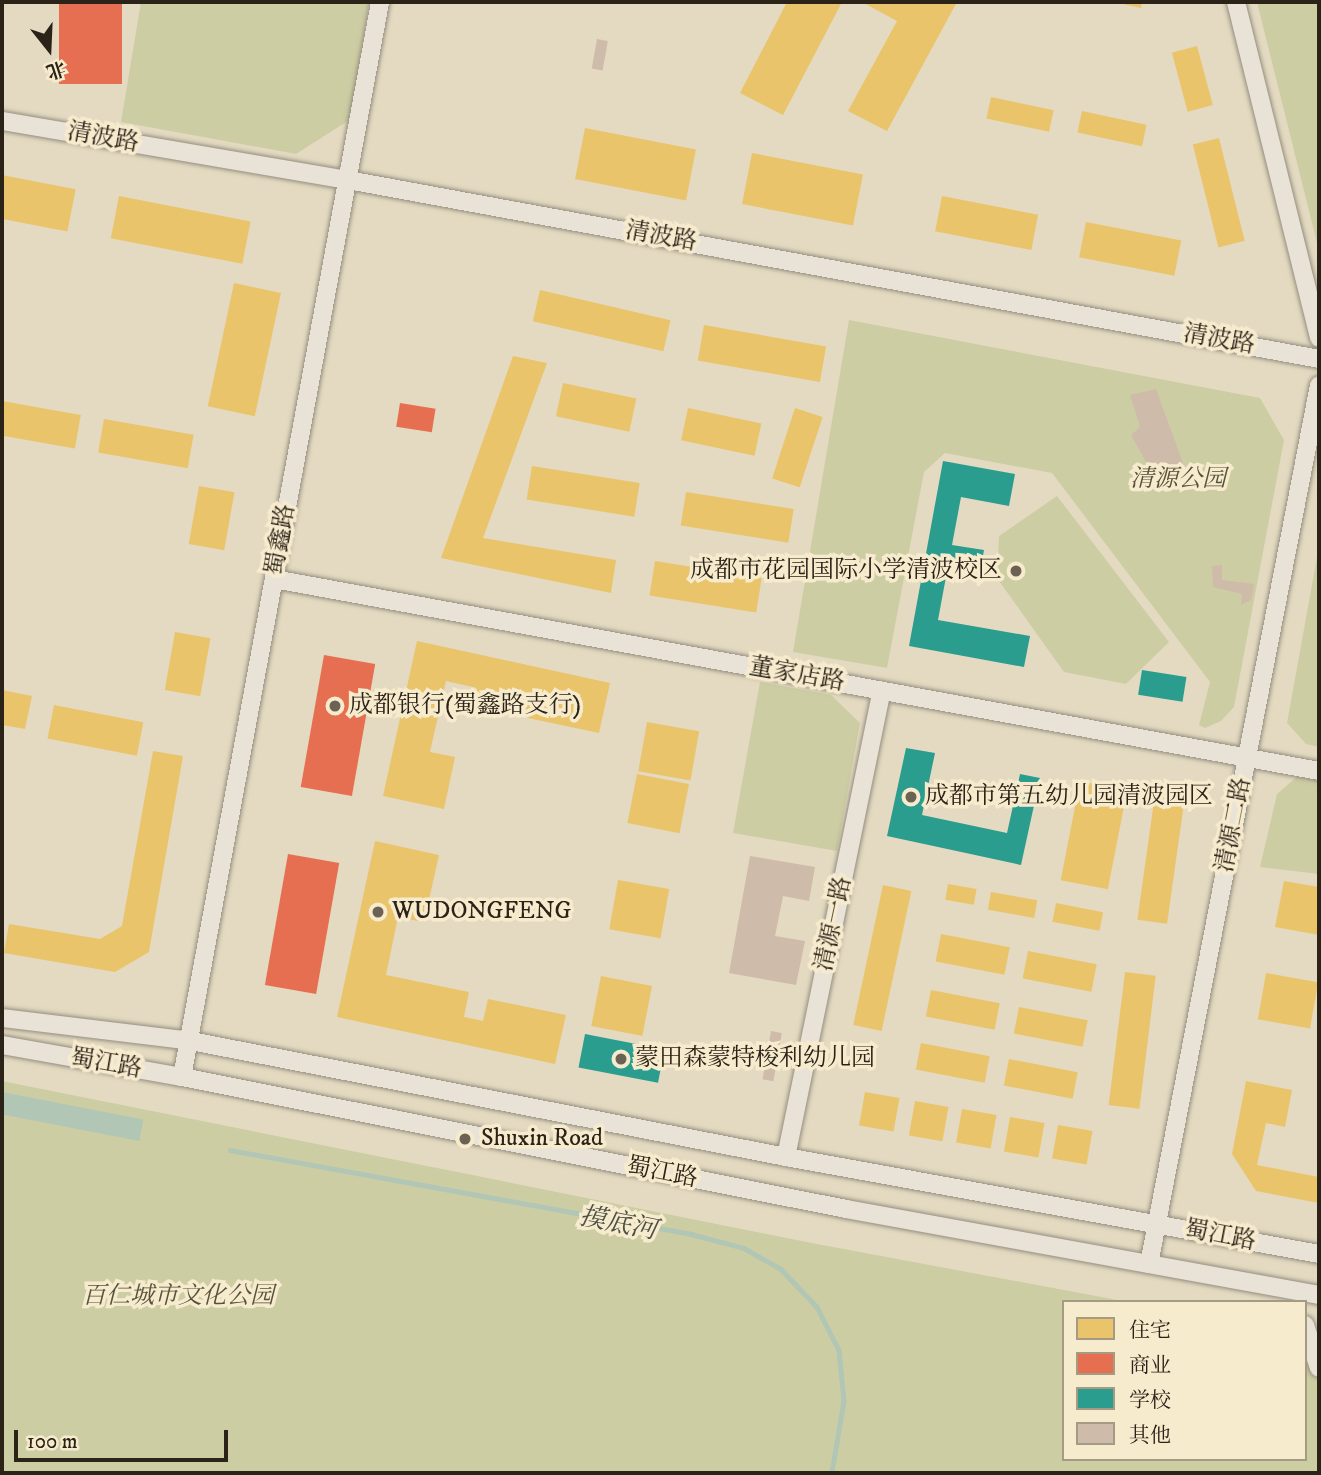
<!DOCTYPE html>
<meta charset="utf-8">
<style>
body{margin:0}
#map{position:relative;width:1321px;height:1475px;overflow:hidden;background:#e4dac1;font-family:"IM FELL DW Pica","Noto Serif SC",serif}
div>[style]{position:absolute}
.green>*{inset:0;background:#cdcda4}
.water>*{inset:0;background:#b1c6b4;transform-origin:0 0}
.homes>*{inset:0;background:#e9c46a;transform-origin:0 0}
.shops>*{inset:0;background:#e76f51;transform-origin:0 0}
.schools>*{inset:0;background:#2a9d8f;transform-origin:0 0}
.stream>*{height:4.5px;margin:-2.25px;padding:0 2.25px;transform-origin:2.25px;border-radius:2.25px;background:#b1c6b4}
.building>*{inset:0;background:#cebbaa;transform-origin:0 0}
.roads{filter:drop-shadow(0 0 2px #948e7f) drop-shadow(0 0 2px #948e7f)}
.minor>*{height:18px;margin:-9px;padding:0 9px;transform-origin:9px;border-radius:9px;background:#e9e3d7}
.dots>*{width:19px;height:19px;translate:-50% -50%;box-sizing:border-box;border:4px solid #f7ebce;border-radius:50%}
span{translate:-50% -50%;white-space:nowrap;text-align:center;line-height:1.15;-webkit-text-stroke:7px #f7ebce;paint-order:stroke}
.street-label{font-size:24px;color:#2b2218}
.park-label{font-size:24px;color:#56523b;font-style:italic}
.poi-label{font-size:24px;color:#2b2218}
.right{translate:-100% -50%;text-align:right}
.left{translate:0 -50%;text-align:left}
.water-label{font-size:26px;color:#4d5045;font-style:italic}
.frame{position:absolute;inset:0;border:4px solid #2b2218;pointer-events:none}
.legend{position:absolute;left:1062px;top:1300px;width:245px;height:161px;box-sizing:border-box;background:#f7ebce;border:2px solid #a59b85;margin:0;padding:9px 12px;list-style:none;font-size:21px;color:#2b2218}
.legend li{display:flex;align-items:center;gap:14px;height:35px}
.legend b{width:35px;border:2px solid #a59b85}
.north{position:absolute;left:14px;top:14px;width:70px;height:70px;-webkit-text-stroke:5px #f7ebce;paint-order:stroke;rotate:162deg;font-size:19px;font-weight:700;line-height:28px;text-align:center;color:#2b2218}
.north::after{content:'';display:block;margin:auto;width:24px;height:32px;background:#2b2218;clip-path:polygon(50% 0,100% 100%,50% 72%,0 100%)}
.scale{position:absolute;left:14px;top:1430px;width:214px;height:32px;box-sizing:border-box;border:4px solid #2b2218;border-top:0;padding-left:9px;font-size:21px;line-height:24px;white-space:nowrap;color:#2b2218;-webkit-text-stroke:5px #f7ebce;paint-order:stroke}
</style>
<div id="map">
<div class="green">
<i style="clip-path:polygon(141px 2px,369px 2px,351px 119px,296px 154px,121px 122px)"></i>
<i style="clip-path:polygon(1257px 2px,1319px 2px,1319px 251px)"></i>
<i style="clip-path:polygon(849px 320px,1260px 398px,1284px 440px,1234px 707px,1221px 721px,1205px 728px,1199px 725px,1210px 682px,1052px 473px,945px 453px,924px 472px,887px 668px,793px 652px)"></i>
<i style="clip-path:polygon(1057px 496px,1169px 642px,1126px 684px,1064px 672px,997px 578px,999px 536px)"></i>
<i style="clip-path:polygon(1319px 546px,1319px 747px,1306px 744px,1287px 723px)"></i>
<i style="clip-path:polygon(760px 682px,831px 695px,860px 723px,837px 851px,733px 833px)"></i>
<i style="clip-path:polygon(1300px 774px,1319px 777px,1319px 874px,1260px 867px,1277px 794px)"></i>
<i style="clip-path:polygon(2px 1081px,817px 1244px,1128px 1302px,1064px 1302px,1064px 1459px,1305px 1459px,1305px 1335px,1319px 1338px,1319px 1473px,2px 1473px)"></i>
</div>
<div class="water">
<i style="left:2px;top:1092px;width:144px;height:22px;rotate:11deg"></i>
</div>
<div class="homes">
<i style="clip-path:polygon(787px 2px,842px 2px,783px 115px,740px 93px)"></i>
<i style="clip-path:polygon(862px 2px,957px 2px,887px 131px,848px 111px,897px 21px)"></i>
<i style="clip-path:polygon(1114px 2px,1142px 2px,1141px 8px)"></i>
<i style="left:1197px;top:46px;width:61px;height:26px;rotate:75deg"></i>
<i style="left:991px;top:97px;width:64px;height:22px;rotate:12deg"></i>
<i style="left:1082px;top:111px;width:66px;height:22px;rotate:12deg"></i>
<i style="left:585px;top:128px;width:113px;height:52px;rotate:11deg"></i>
<i style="left:1219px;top:138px;width:106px;height:27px;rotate:76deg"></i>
<i style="left:752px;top:153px;width:113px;height:52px;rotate:11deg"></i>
<i style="left:2px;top:175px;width:75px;height:43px;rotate:11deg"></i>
<i style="left:119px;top:196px;width:134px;height:43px;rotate:11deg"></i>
<i style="left:942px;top:196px;width:98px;height:36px;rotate:11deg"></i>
<i style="left:1086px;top:222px;width:97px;height:36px;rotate:11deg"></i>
<i style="left:234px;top:283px;width:48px;height:126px;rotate:12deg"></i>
<i style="left:540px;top:290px;width:134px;height:32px;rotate:13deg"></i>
<i style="left:704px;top:325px;width:124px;height:36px;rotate:10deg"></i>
<i style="clip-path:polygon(513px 356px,547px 363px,483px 538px,616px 560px,611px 593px,441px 558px)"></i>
<i style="left:563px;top:383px;width:75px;height:34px;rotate:12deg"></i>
<i style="left:2px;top:401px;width:80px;height:34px;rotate:10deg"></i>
<i style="left:688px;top:408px;width:75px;height:33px;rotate:12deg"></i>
<i style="left:795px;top:408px;width:29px;height:74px;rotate:18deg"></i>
<i style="left:104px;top:419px;width:91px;height:34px;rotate:10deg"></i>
<i style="left:532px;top:466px;width:109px;height:34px;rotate:9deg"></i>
<i style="left:199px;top:486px;width:36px;height:59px;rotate:10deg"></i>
<i style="left:686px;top:492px;width:109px;height:34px;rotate:9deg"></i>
<i style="left:655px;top:561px;width:108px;height:35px;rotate:9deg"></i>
<i style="left:175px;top:632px;width:36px;height:59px;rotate:10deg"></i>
<i style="clip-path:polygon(417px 641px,610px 683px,599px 733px,472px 706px,477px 688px,446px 681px,430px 752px,455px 757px,444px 809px,383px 796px)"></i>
<i style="clip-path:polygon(2px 690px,32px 696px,25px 729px,2px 725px)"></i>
<i style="left:54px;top:705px;width:91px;height:34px;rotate:11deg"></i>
<i style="left:647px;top:722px;width:53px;height:50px;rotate:10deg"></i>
<i style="clip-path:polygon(153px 751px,183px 756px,149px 952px,115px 972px,4px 953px,9px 924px,100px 939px,122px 926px)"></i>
<i style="left:637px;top:774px;width:53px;height:50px;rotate:11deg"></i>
<i style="left:1080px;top:781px;width:48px;height:101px;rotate:11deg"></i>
<i style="left:1156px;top:787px;width:30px;height:134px;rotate:8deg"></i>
<i style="clip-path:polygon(375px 841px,439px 855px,424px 922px,398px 917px,386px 975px,469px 992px,464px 1017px,483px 1021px,488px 999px,566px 1015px,555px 1064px,337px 1017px)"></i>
<i style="left:618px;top:880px;width:52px;height:50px;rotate:10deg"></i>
<i style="clip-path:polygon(1284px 881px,1319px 887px,1319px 935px,1275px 927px)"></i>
<i style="left:948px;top:884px;width:29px;height:16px;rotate:10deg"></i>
<i style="left:883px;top:885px;width:29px;height:143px;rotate:12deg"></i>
<i style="left:991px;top:892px;width:47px;height:18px;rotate:10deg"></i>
<i style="left:1056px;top:903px;width:48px;height:19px;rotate:11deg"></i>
<i style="left:941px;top:934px;width:70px;height:28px;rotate:11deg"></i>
<i style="left:1028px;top:951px;width:70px;height:28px;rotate:11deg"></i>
<i style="left:1125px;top:972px;width:31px;height:134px;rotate:7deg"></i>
<i style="left:1266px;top:973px;width:53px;height:47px;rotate:10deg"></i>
<i style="left:601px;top:976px;width:52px;height:51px;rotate:11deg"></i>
<i style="left:931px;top:990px;width:70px;height:27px;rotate:11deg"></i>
<i style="left:1019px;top:1007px;width:70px;height:27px;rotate:11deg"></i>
<i style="left:921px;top:1043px;width:70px;height:27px;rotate:11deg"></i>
<i style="left:1009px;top:1059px;width:70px;height:27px;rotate:11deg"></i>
<i style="clip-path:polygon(1246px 1081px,1292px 1090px,1285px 1127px,1266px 1123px,1257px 1165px,1319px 1177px,1319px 1203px,1256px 1191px,1232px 1154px)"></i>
<i style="left:865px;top:1092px;width:35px;height:34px;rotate:10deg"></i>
<i style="left:915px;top:1101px;width:34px;height:35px;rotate:10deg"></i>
<i style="left:962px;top:1109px;width:35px;height:34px;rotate:10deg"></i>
<i style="left:1010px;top:1117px;width:35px;height:35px;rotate:10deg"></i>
<i style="left:1058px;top:1125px;width:35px;height:34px;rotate:10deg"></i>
</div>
<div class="shops">
<i style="left:59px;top:2px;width:63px;height:82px"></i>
<i style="left:400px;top:403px;width:36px;height:24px;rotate:9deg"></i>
<i style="left:324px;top:655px;width:52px;height:134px;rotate:10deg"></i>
<i style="left:288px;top:854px;width:52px;height:133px;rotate:10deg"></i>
</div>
<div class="schools">
<i style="clip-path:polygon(943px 461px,1015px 474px,1009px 506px,961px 497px,952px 545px,984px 550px,980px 572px,948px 566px,938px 620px,1030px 636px,1024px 667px,909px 646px)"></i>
<i style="left:1142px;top:670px;width:45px;height:25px;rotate:9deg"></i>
<i style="clip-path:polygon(906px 748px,935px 753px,922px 815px,1007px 833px,1020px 774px,1040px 778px,1021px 865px,887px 836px)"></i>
<i style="left:585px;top:1034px;width:81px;height:34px;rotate:11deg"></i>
</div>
<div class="stream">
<i style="left:230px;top:1150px;width:469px;rotate:10.3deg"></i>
<i style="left:691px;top:1234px;width:55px;rotate:14.8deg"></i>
<i style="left:744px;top:1248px;width:43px;rotate:29.6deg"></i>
<i style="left:781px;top:1269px;width:52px;rotate:46.5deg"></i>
<i style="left:817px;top:1307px;width:48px;rotate:62.9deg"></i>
<i style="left:839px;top:1350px;width:51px;rotate:84.4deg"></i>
<i style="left:844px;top:1401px;width:73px;rotate:99.5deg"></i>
</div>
<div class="building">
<i style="left:597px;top:39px;width:11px;height:30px;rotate:10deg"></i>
<i style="clip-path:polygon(1156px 389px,1186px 471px,1159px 485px,1131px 435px,1140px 427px,1130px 395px)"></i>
<i style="clip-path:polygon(1222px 565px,1222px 580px,1254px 584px,1251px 600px,1241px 605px,1242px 594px,1213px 587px,1212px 566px)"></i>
<i style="clip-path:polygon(750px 856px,815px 867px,809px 901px,783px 896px,775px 936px,805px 941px,796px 985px,729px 973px)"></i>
<i style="left:771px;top:1031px;width:11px;height:49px;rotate:10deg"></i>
</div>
<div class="roads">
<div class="minor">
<i style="left:1236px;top:2px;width:346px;rotate:76.1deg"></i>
<i style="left:2px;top:121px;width:351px;rotate:9.7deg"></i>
<i style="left:348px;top:180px;width:987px;rotate:10.44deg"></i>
<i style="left:274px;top:579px;width:1062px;rotate:10.41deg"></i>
<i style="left:2px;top:1018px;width:190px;rotate:6.9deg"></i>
<i style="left:191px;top:1041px;width:606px;rotate:11.03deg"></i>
<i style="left:786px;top:1157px;width:542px;rotate:10.31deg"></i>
<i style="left:2px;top:1045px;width:183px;rotate:10.1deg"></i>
<i style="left:182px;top:1077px;width:677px;rotate:11.24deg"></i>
<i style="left:846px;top:1209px;width:481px;rotate:10.3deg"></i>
<i style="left:182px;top:1077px;width:1093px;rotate:-79.56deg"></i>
<i style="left:786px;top:1157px;width:476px;rotate:-78.4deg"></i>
<i style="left:1149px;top:1264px;width:895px;rotate:-79.05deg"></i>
<i style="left:1305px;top:1325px;width:45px;rotate:72deg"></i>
</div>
</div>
<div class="dots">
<i style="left:1016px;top:571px;background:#6c6253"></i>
<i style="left:335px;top:706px;background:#6c6253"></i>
<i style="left:911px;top:797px;background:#6c6253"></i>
<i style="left:378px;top:912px;background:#6c6253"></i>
<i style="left:621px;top:1059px;background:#6c6253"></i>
<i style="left:465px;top:1139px;background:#6c6253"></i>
</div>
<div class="street-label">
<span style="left:103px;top:138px;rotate:10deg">清波路</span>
<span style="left:661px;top:237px;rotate:10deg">清波路</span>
<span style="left:1219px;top:340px;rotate:10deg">清波路</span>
<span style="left:281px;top:540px;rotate:-80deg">蜀鑫路</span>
<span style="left:797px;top:675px;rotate:10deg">董家店路</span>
<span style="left:1234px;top:825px;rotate:-79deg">清源二路</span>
<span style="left:834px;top:924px;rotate:-78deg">清源一路</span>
<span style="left:106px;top:1064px;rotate:10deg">蜀江路</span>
<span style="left:662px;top:1173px;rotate:11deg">蜀江路</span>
<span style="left:1220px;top:1236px;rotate:11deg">蜀江路</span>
</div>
<div class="park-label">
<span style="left:1178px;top:480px">清源公园</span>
<span style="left:178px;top:1297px">百仁城市文化公园</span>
</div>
<div class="poi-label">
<span class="right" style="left:1002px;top:571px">成都市花园国际小学清波校区</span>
<span class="left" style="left:349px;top:706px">成都银行(蜀鑫路支行)</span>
<span class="left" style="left:925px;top:797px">成都市第五幼儿园清波园区</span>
<span class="left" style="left:392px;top:912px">WUDONGFENG</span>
<span class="left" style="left:635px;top:1059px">蒙田森蒙特梭利幼儿园</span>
<span class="left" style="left:481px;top:1139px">Shuxin Road</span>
</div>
<div class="water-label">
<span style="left:618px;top:1224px;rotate:11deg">摸底河</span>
</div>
<div class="frame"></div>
<ul class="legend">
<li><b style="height:19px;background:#e9c46a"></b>住宅</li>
<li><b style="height:19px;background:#e76f51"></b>商业</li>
<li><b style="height:19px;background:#2a9d8f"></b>学校</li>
<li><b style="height:19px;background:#cebbaa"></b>其他</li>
</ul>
<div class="north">北</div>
<div class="scale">100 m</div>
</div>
